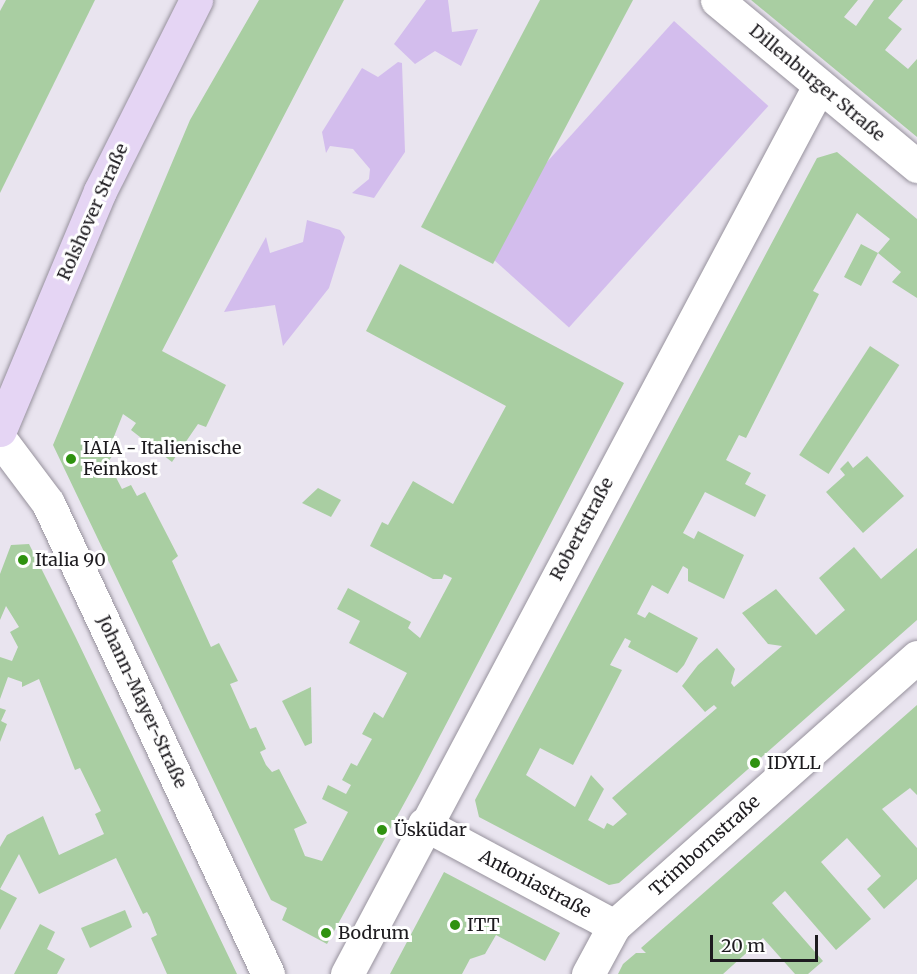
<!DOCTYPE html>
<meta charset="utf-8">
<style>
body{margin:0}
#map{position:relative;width:917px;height:974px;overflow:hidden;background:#e9e4ef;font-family:Merriweather,serif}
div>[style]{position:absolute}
.green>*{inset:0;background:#d3bded;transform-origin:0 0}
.building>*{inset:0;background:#a9cea2;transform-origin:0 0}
.roads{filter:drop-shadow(0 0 2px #97929d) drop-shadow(0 0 2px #97929d)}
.street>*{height:33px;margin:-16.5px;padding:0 16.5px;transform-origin:16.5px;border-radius:16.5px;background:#fff}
.secondary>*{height:33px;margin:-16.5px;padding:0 16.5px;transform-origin:16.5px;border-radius:16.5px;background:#e5d5f4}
.dots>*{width:16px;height:16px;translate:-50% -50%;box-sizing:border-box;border:3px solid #fff;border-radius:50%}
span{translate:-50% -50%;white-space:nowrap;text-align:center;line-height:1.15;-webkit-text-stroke:6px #fff;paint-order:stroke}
.street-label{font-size:18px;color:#1d1b1f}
.poi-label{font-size:18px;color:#1d1b1f}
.left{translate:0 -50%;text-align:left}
.scale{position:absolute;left:710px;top:935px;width:108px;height:27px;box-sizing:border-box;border:3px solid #1d1b1f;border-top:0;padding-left:8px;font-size:18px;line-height:21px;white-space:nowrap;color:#1d1b1f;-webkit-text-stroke:4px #fff;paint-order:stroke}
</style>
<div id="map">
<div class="green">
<i style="clip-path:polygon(426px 0,448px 0,452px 32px,478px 29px,461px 66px,435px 51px,415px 64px,394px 44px)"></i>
<i style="left:674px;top:21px;width:127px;height:298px;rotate:42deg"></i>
<i style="clip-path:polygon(398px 62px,402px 63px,405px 152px,374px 198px,352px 193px,369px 179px,370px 169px,353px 149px,330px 146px,326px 153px,322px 132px,362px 68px,378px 77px)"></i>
<i style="clip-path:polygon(307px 220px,340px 230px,345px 237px,329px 288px,283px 346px,275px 305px,224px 312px,266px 237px,270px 253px,303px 242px)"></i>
</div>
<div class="building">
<i style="clip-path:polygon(6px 0,95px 0,0 193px,0 11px)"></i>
<i style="clip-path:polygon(259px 0,344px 0,162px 351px,226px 385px,206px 427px,198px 424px,172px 462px,131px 430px,136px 423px,123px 414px,111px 444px,117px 449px,108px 462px,122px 489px,131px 485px,137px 496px,145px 492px,178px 556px,172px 561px,211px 647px,219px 643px,238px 681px,230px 684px,250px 729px,256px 727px,266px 749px,260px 752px,266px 765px,272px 772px,279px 769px,307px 823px,294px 829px,305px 856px,322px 861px,348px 812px,322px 799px,328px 785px,346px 794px,351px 785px,342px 780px,351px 763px,357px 766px,372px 739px,362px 734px,374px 712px,383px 718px,407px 673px,349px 643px,360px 621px,337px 609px,348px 588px,411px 622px,408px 628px,420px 638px,452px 578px,444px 574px,442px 579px,433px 579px,370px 546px,382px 522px,388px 525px,413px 481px,453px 504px,506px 406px,366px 331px,400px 264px,624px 383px,417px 780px,327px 944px,282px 920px,287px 908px,271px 900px,260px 878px,53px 445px,190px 120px)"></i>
<i style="clip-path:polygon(540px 0,633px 0,493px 264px,421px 227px)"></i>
<i style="clip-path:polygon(751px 0,858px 0,844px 17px,856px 26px,874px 0,903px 0,888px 18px,902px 29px,885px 50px,908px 69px,917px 59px,917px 137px)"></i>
<i style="clip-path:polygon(837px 152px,917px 219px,917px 298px,892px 282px,901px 272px,878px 253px,861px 286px,844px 277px,861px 244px,878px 253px,890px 239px,857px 213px,813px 291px,819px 294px,746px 438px,739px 435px,726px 460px,751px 473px,745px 484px,766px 495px,755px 517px,705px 492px,683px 533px,694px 539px,698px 531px,744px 555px,724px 599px,688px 581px,688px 569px,683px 566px,668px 594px,652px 585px,637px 614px,645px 618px,649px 612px,698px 638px,684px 665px,677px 673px,628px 647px,631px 641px,625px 638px,610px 665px,622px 670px,573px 765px,540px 748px,526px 775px,575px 807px,591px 775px,604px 789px,588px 820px,604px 829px,607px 823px,613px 826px,627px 814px,612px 798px,717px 708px,714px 705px,705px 712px,682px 686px,698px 665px,717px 648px,735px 669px,731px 683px,734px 687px,782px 646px,768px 644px,742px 613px,776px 589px,816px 635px,845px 610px,819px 578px,854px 547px,881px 579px,917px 548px,917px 620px,619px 883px,609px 885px,479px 817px,475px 800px,817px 158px)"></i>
<i style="left:870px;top:346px;width:35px;height:130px;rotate:33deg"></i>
<i style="clip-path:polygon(867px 456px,904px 496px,863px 533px,826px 492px,845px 475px,840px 469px,848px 461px,853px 468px)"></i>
<i style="clip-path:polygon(318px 488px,341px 500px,331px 517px,302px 503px)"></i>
<i style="clip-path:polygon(29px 544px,76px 638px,237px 974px,167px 974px,151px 938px,157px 935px,150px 917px,147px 912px,143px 914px,116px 858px,39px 894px,19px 854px,0 889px,17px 898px,0 930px,0 847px,7px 835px,43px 816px,59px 855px,104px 834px,95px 814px,101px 811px,80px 768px,75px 770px,39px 679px,22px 687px,22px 682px,8px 677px,0 699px,0 657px,12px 661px,18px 647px,10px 632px,19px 627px,6px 606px,0 620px,0 574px,11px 545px)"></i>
<i style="clip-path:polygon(311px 687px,312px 743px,305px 746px,282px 701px)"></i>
<i style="clip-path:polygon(917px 705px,917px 795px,910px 788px,882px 809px,917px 848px,917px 879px,884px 909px,867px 889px,881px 876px,847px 838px,821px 862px,871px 919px,853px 935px,836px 950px,785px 891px,772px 903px,823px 961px,808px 974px,795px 974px,763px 938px,723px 974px,618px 974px,623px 964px,636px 953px,646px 953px,641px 948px)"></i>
<i style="clip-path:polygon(0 708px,6px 710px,1px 721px,7px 724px,0 742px)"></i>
<i style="clip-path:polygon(444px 872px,560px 933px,545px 961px,496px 935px,485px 954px,470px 959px,462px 974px,390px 974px)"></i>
<i style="clip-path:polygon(125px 910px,132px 927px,90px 948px,81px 928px)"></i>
<i style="clip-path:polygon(40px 924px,55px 932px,47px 949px,65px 959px,57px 974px,14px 974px)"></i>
</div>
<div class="roads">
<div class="street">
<i style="left:717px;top:0;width:260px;rotate:39.7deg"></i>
<i style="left:0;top:439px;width:80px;rotate:53.1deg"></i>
<i style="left:48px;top:503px;width:520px;rotate:64.96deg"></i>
<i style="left:424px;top:824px;width:216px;rotate:28.2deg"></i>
<i style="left:347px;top:974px;width:1006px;rotate:-62.01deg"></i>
<i style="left:588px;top:974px;width:55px;rotate:-61.6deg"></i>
<i style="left:614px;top:926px;width:405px;rotate:-41.6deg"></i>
</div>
<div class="secondary">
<i style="left:0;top:430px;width:259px;rotate:-67.3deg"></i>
<i style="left:100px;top:191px;width:214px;rotate:-63.3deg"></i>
</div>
</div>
<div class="dots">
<i style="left:71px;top:459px;background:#2f9210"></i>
<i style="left:23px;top:560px;background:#2f9210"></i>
<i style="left:755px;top:763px;background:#2f9210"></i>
<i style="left:382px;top:830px;background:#2f9210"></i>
<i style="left:455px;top:925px;background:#2f9210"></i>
<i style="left:326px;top:933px;background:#2f9210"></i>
</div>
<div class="street-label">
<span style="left:817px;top:83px;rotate:40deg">Dillenburger Straße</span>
<span style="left:93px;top:212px;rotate:-66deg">Rolshover Straße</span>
<span style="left:582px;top:529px;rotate:-62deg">Robertstraße</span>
<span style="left:142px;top:702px;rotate:65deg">Johann-Mayer-Straße</span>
<span style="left:705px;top:846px;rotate:-42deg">Trimbornstraße</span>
<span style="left:535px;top:884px;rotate:28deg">Antoniastraße</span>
</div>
<div class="poi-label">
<span class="left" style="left:83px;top:459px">IAIA - Italienische<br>Feinkost</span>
<span class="left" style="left:35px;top:560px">Italia 90</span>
<span class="left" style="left:767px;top:763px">IDYLL</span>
<span class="left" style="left:394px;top:830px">Üsküdar</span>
<span class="left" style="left:467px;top:925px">ITT</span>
<span class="left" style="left:338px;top:933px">Bodrum</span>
</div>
<div class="scale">20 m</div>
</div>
